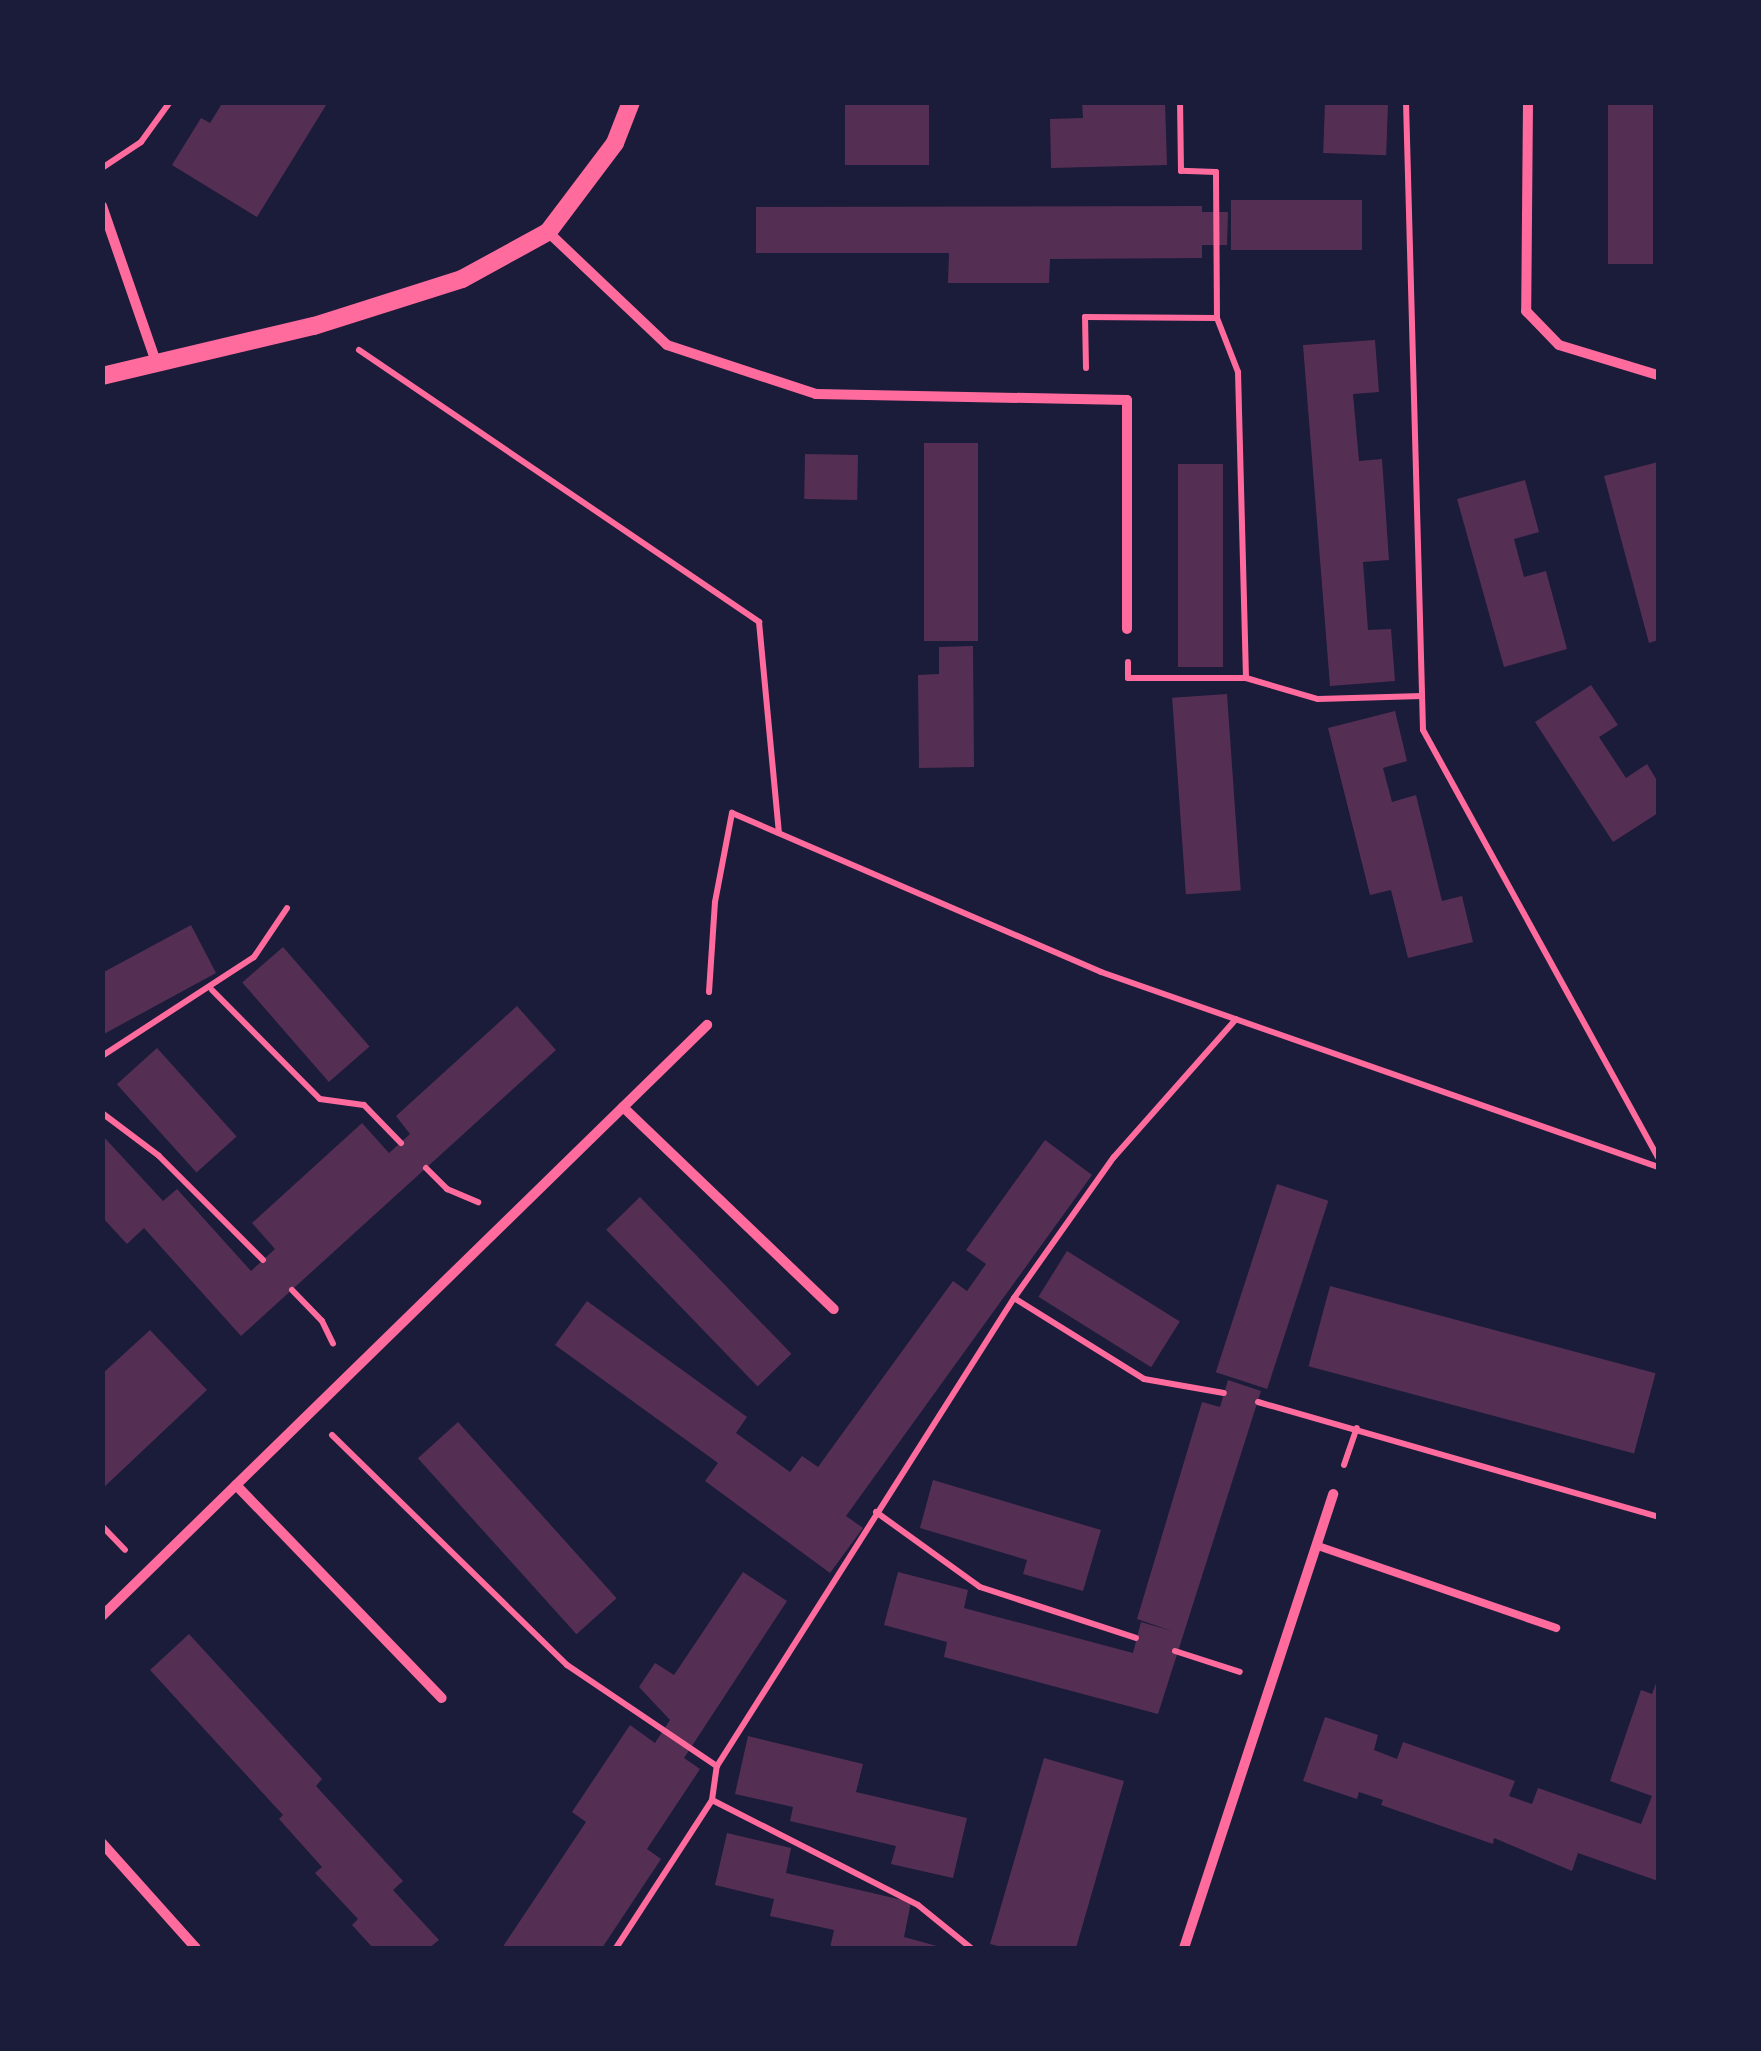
<!DOCTYPE html>
<style>
body{margin:0}
#map{position:relative;width:1761px;height:2051px;overflow:hidden;background:#1b1b3a;font-family:Karla,sans-serif}
div>[style]{position:absolute}
.building>*{inset:0;background:#542f53;transform-origin:0 0}
.path>*{height:6px;margin:-3px;padding:0 3px;transform-origin:3px;border-radius:3px;background:#ff6b9d}
.service>*{height:8px;margin:-4px;padding:0 4px;transform-origin:4px;border-radius:4px;background:#ff6b9d}
.minor>*{height:10px;margin:-5px;padding:0 5px;transform-origin:5px;border-radius:5px;background:#ff6b9d}
.tertiary>*{height:18px;margin:-9px;padding:0 9px;transform-origin:9px;border-radius:9px;background:#ff6b9d}
span{translate:-50% -50%;white-space:nowrap;text-align:center;line-height:1.15;-webkit-text-stroke:9px #1b1b3a;paint-order:stroke}
.frame{position:absolute;inset:0;border:105px solid #1b1b3a;pointer-events:none}
</style>
<div id="map">
<div class="building">
<i style="clip-path:polygon(223px 102px,328px 102px,257px 217px,172px 165px,201px 118px,210px 123px)"></i>
<i style="left:845px;top:102px;width:84px;height:63px"></i>
<i style="clip-path:polygon(1082px 102px,1165px 102px,1167px 165px,1051px 168px,1050px 119px,1083px 118px)"></i>
<i style="left:1325px;top:102px;width:63px;height:51px;rotate:2deg"></i>
<i style="left:1608px;top:102px;width:45px;height:162px"></i>
<i style="left:1231px;top:200px;width:131px;height:50px"></i>
<i style="clip-path:polygon(1202px 206px,1202px 212px,1228px 212px,1227px 245px,1202px 245px,1202px 258px,1050px 259px,1049px 283px,948px 283px,949px 253px,756px 253px,756px 207px)"></i>
<i style="clip-path:polygon(1375px 340px,1379px 392px,1353px 394px,1359px 461px,1382px 459px,1389px 560px,1363px 562px,1368px 630px,1391px 629px,1395px 681px,1330px 686px,1303px 345px)"></i>
<i style="left:924px;top:443px;width:54px;height:198px"></i>
<i style="left:805px;top:454px;width:53px;height:45px;rotate:1deg"></i>
<i style="clip-path:polygon(1658px 462px,1658px 640px,1649px 643px,1604px 476px)"></i>
<i style="left:1178px;top:464px;width:45px;height:203px"></i>
<i style="clip-path:polygon(1525px 480px,1539px 532px,1514px 539px,1524px 577px,1546px 571px,1567px 649px,1504px 667px,1457px 499px)"></i>
<i style="clip-path:polygon(973px 646px,974px 767px,919px 768px,918px 675px,939px 674px,939px 647px)"></i>
<i style="clip-path:polygon(1591px 685px,1618px 725px,1599px 737px,1626px 778px,1647px 764px,1658px 782px,1658px 813px,1613px 842px,1535px 722px)"></i>
<i style="left:1227px;top:694px;width:197px;height:55px;rotate:86deg"></i>
<i style="clip-path:polygon(1395px 711px,1407px 761px,1383px 768px,1392px 802px,1416px 795px,1442px 901px,1462px 896px,1473px 942px,1408px 958px,1391px 890px,1370px 895px,1328px 728px)"></i>
<i style="clip-path:polygon(191px 925px,216px 973px,102px 1035px,102px 973px)"></i>
<i style="left:283px;top:947px;width:132px;height:54px;rotate:49deg"></i>
<i style="clip-path:polygon(517px 1006px,556px 1050px,241px 1336px,144px 1228px,127px 1244px,102px 1217px,102px 1135px,163px 1201px,177px 1189px,251px 1271px,275px 1249px,252px 1223px,362px 1123px,389px 1153px,410px 1134px,396px 1116px)"></i>
<i style="left:157px;top:1048px;width:119px;height:54px;rotate:48deg"></i>
<i style="clip-path:polygon(1045px 1140px,1092px 1175px,846px 1516px,863px 1528px,830px 1573px,705px 1481px,718px 1463px,555px 1345px,587px 1301px,747px 1417px,736px 1433px,790px 1472px,802px 1456px,818px 1467px,953px 1281px,967px 1291px,986px 1264px,966px 1250px)"></i>
<i style="left:1277px;top:1184px;width:54px;height:198px;rotate:18deg"></i>
<i style="left:640px;top:1197px;width:218px;height:47px;rotate:46deg"></i>
<i style="left:1067px;top:1251px;width:133px;height:54px;rotate:32deg"></i>
<i style="left:1330px;top:1286px;width:337px;height:83px;rotate:15deg"></i>
<i style="clip-path:polygon(150px 1330px,207px 1390px,102px 1489px,102px 1374px)"></i>
<i style="clip-path:polygon(1228px 1380px,1261px 1391px,1158px 1714px,944px 1657px,947px 1642px,884px 1625px,898px 1572px,968px 1590px,964px 1608px,1133px 1653px,1141px 1622px,1172px 1631px,1137px 1619px,1202px 1402px,1220px 1407px)"></i>
<i style="left:458px;top:1422px;width:237px;height:54px;rotate:48deg"></i>
<i style="clip-path:polygon(933px 1480px,1101px 1530px,1083px 1591px,1023px 1574px,1027px 1560px,920px 1528px)"></i>
<i style="clip-path:polygon(743px 1572px,787px 1601px,684px 1758px,700px 1769px,647px 1849px,661px 1859px,602px 1948px,502px 1948px,586px 1822px,572px 1812px,630px 1725px,655px 1743px,670px 1720px,639px 1687px,655px 1663px,674px 1675px)"></i>
<i style="clip-path:polygon(189px 1634px,322px 1779px,316px 1786px,403px 1881px,393px 1890px,439px 1940px,429px 1948px,373px 1948px,352px 1925px,358px 1919px,315px 1873px,322px 1867px,279px 1819px,283px 1815px,150px 1670px)"></i>
<i style="clip-path:polygon(1658px 1678px,1658px 1881px,1578px 1853px,1572px 1871px,1494px 1838px,1493px 1844px,1381px 1805px,1383px 1800px,1359px 1792px,1357px 1799px,1303px 1781px,1325px 1717px,1378px 1735px,1374px 1750px,1397px 1759px,1403px 1742px,1515px 1781px,1509px 1796px,1532px 1804px,1538px 1788px,1641px 1824px,1652px 1796px,1610px 1781px,1641px 1690px,1652px 1694px)"></i>
<i style="clip-path:polygon(748px 1736px,863px 1764px,856px 1792px,967px 1818px,953px 1878px,891px 1864px,896px 1846px,790px 1821px,793px 1807px,735px 1794px)"></i>
<i style="clip-path:polygon(1044px 1758px,1124px 1781px,1076px 1948px,1006px 1948px,990px 1944px)"></i>
<i style="clip-path:polygon(727px 1833px,791px 1848px,786px 1873px,911px 1902px,904px 1937px,944px 1948px,830px 1948px,834px 1930px,770px 1916px,774px 1899px,715px 1885px)"></i>
</div>
<div class="path">
<i style="left:1406px;top:102px;width:628px;rotate:88.45deg"></i>
<i style="left:1423px;top:730px;width:488px;rotate:61.2deg"></i>
<i style="left:102px;top:168px;width:47px;rotate:-33.7deg"></i>
<i style="left:141px;top:142px;width:49px;rotate:-54.1deg"></i>
<i style="left:1217px;top:318px;width:58px;rotate:68.7deg"></i>
<i style="left:1238px;top:372px;width:306px;rotate:88.5deg"></i>
<i style="left:359px;top:350px;width:484px;rotate:34.2deg"></i>
<i style="left:759px;top:622px;width:212px;rotate:84.6deg"></i>
<i style="left:1086px;top:368px;width:51px;rotate:-91.1deg"></i>
<i style="left:1085px;top:317px;width:132px;rotate:0.4deg"></i>
<i style="left:1217px;top:318px;width:146px;rotate:-90.4deg"></i>
<i style="left:1216px;top:172px;width:35px;rotate:-178deg"></i>
<i style="left:1181px;top:171px;width:69px;rotate:-90.8deg"></i>
<i style="left:1128px;top:662px;width:16px;rotate:90deg"></i>
<i style="left:1128px;top:678px;width:118px"></i>
<i style="left:1246px;top:678px;width:75px;rotate:16.3deg"></i>
<i style="left:1318px;top:699px;width:104px;rotate:-1.7deg"></i>
<i style="left:212px;top:990px;width:153px;rotate:45.3deg"></i>
<i style="left:320px;top:1099px;width:44px;rotate:7.8deg"></i>
<i style="left:364px;top:1105px;width:53px;rotate:45.8deg"></i>
<i style="left:709px;top:992px;width:90px;rotate:-86.2deg"></i>
<i style="left:715px;top:902px;width:91px;rotate:-79.2deg"></i>
<i style="left:732px;top:813px;width:402px;rotate:23.3deg"></i>
<i style="left:1101px;top:972px;width:590px;rotate:19.29deg"></i>
<i style="left:102px;top:1056px;width:181px;rotate:-33.1deg"></i>
<i style="left:254px;top:957px;width:59px;rotate:-56deg"></i>
<i style="left:102px;top:1113px;width:71px;rotate:37deg"></i>
<i style="left:159px;top:1156px;width:147px;rotate:45deg"></i>
<i style="left:426px;top:1168px;width:30px;rotate:45deg"></i>
<i style="left:447px;top:1189px;width:34px;rotate:23deg"></i>
<i style="left:292px;top:1290px;width:43px;rotate:45.9deg"></i>
<i style="left:322px;top:1321px;width:25px;rotate:64deg"></i>
<i style="left:1014px;top:1298px;width:153px;rotate:31.9deg"></i>
<i style="left:1144px;top:1379px;width:81px;rotate:9.9deg"></i>
<i style="left:1258px;top:1402px;width:416px;rotate:16deg"></i>
<i style="left:332px;top:1435px;width:329px;rotate:44.4deg"></i>
<i style="left:567px;top:1665px;width:181px;rotate:34deg"></i>
<i style="left:1344px;top:1465px;width:39px;rotate:-71deg"></i>
<i style="left:876px;top:1512px;width:128px;rotate:35.8deg"></i>
<i style="left:980px;top:1587px;width:164px;rotate:18.1deg"></i>
<i style="left:102px;top:1526px;width:33px;rotate:46deg"></i>
<i style="left:1175px;top:1651px;width:68px;rotate:17.9deg"></i>
<i style="left:712px;top:1800px;width:231px;rotate:27deg"></i>
<i style="left:918px;top:1905px;width:68px;rotate:39.1deg"></i>
<i style="left:616px;top:1948px;width:176px;rotate:-57deg"></i>
<i style="left:712px;top:1800px;width:34px;rotate:-82deg"></i>
<i style="left:717px;top:1766px;width:554px;rotate:-57.6deg"></i>
<i style="left:1014px;top:1298px;width:173px;rotate:-54.7deg"></i>
<i style="left:1114px;top:1157px;width:184px;rotate:-48.5deg"></i>
</div>
<div class="service">
<i style="left:1318px;top:1546px;width:252px;rotate:19deg"></i>
</div>
<div class="minor">
<i style="left:1528px;top:102px;width:209px;rotate:90.5deg"></i>
<i style="left:1526px;top:311px;width:47px;rotate:45.9deg"></i>
<i style="left:1559px;top:345px;width:103px;rotate:16.9deg"></i>
<i style="left:102px;top:206px;width:168px;rotate:70.9deg"></i>
<i style="left:548px;top:232px;width:164px;rotate:43.5deg"></i>
<i style="left:667px;top:345px;width:157px;rotate:18.2deg"></i>
<i style="left:816px;top:394px;width:311px;rotate:1.1deg"></i>
<i style="left:1127px;top:400px;width:229px;rotate:90deg"></i>
<i style="left:623px;top:1107px;width:292px;rotate:43.8deg"></i>
<i style="left:236px;top:1485px;width:296px;rotate:46deg"></i>
<i style="left:102px;top:1616px;width:846px;rotate:-44.33deg"></i>
<i style="left:102px;top:1843px;width:141px;rotate:48.2deg"></i>
<i style="left:1184px;top:1948px;width:478px;rotate:-71.8deg"></i>
</div>
<div class="tertiary">
<i style="left:102px;top:376px;width:218px;rotate:-13.3deg"></i>
<i style="left:314px;top:326px;width:155px;rotate:-17.6deg"></i>
<i style="left:462px;top:279px;width:98px;rotate:-28.7deg"></i>
<i style="left:548px;top:232px;width:111px;rotate:-53deg"></i>
<i style="left:615px;top:143px;width:44px;rotate:-68.7deg"></i>
</div>
<div class="frame"></div>
</div>
